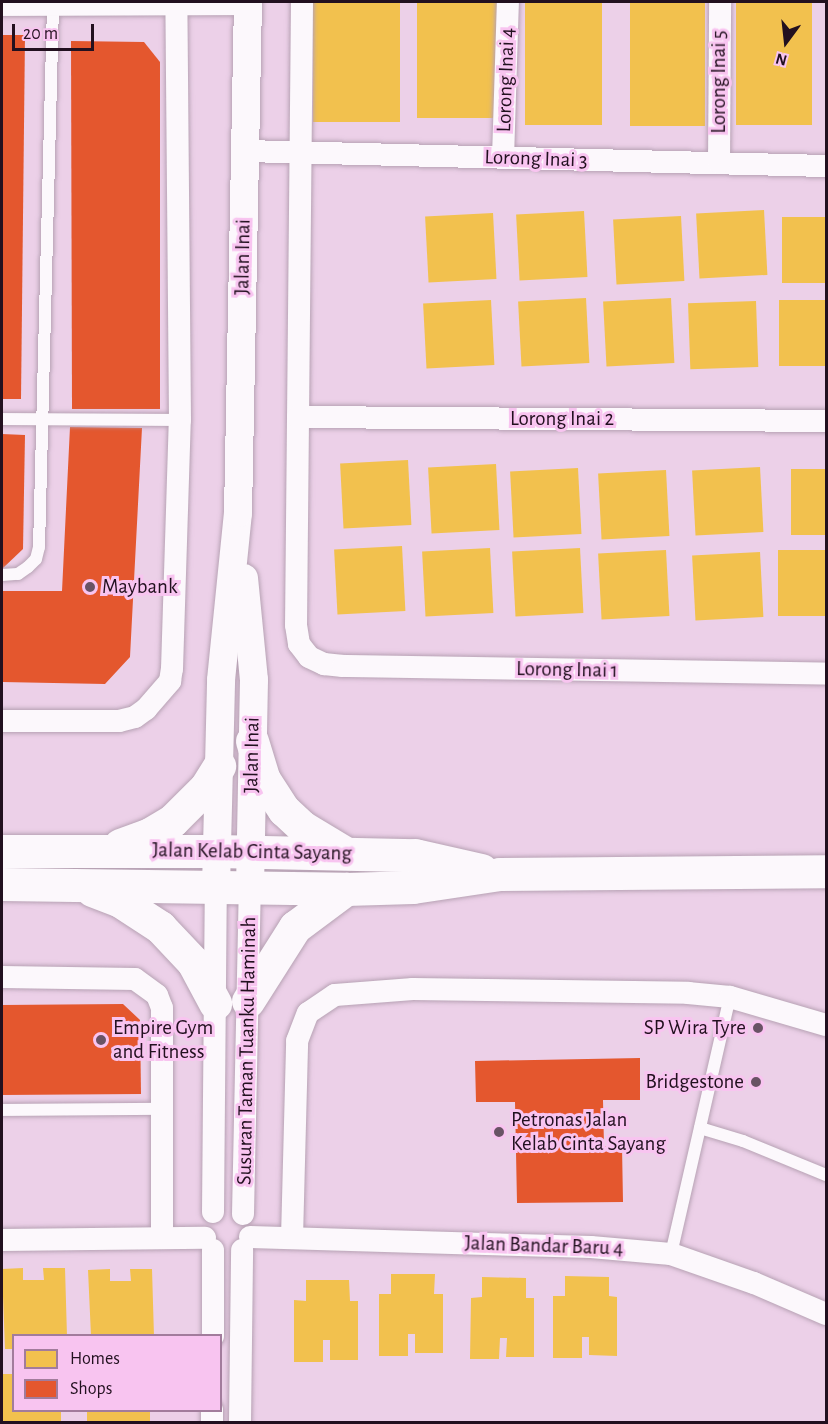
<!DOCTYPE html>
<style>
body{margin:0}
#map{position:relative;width:828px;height:1424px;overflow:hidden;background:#ecd0e8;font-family:"Alegreya Sans",sans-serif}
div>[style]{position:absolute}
.homes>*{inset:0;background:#f2c14e;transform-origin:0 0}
.shops>*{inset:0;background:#e4572e}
.roads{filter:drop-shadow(0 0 2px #b7a2b4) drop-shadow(0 0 2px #b7a2b4)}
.service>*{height:12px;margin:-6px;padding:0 6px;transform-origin:6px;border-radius:6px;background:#fcf8fc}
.minor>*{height:22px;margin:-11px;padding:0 11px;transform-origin:11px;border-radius:11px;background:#fcf8fc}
.tertiary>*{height:28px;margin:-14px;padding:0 14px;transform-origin:14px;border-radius:14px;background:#fcf8fc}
.secondary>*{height:33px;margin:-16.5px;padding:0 16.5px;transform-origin:16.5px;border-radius:16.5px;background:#fcf8fc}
.dots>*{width:16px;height:16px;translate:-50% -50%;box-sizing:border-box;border:3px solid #f8c4f0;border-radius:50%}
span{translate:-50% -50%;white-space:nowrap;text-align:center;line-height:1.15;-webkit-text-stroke:6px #f8c4f0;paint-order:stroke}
.street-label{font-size:21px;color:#22101f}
.poi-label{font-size:21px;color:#22101f}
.left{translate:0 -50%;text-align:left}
.right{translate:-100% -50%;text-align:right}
.frame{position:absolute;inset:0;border:3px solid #22101f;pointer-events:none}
.legend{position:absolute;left:12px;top:1334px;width:210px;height:78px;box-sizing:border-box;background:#f8c4f0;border:2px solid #a27c9c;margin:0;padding:8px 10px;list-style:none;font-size:18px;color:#22101f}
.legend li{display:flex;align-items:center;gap:12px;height:30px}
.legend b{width:30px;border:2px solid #a27c9c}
.north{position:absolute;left:756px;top:12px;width:60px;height:60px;-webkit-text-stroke:4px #f8c4f0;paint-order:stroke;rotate:195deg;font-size:16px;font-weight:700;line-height:24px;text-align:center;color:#22101f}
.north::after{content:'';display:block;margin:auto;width:21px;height:27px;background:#22101f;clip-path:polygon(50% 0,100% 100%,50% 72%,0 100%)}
.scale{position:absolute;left:12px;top:24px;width:82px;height:27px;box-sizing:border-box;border:3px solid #22101f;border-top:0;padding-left:8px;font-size:18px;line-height:21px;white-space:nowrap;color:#22101f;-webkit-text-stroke:4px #f8c4f0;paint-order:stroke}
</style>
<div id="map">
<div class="homes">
<i style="left:313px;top:2px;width:87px;height:120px"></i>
<i style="left:417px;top:2px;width:82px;height:116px"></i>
<i style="left:525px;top:2px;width:77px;height:123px"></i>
<i style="left:630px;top:2px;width:75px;height:124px"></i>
<i style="left:736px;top:2px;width:76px;height:123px"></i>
<i style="left:764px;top:210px;width:65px;height:68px;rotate:87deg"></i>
<i style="left:584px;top:211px;width:66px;height:68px;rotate:87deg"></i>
<i style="left:493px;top:213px;width:66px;height:68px;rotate:87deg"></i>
<i style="left:681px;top:216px;width:65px;height:68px;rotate:87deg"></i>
<i style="left:826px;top:217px;width:66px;height:44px;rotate:90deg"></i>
<i style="left:586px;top:298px;width:65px;height:68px;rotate:87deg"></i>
<i style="left:671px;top:298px;width:65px;height:68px;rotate:87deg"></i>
<i style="left:491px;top:300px;width:65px;height:68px;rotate:87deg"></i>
<i style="left:826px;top:300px;width:66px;height:47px;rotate:90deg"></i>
<i style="left:756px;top:301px;width:66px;height:68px;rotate:88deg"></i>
<i style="left:408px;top:460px;width:65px;height:68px;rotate:87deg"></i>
<i style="left:496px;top:464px;width:66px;height:68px;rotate:87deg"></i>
<i style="left:760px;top:467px;width:65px;height:68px;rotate:87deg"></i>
<i style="left:578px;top:468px;width:66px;height:68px;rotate:87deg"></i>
<i style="left:826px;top:469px;width:66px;height:35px;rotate:90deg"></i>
<i style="left:666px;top:470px;width:66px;height:68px;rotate:87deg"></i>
<i style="left:402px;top:546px;width:65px;height:68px;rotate:87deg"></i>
<i style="left:490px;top:548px;width:65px;height:68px;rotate:87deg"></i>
<i style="left:580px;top:548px;width:65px;height:68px;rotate:87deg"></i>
<i style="left:666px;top:550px;width:66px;height:68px;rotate:87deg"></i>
<i style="left:826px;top:550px;width:66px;height:48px;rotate:90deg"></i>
<i style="left:760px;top:552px;width:65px;height:68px;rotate:87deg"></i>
<i style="clip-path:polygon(23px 1268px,23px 1280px,44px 1280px,43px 1268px,65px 1268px,67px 1336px,14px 1336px,14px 1349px,5px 1349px,2px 1269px)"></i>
<i style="clip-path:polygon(110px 1269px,110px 1281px,131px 1281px,130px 1269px,152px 1269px,154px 1336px,91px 1336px,88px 1270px)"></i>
<i style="clip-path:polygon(391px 1274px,435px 1274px,434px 1294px,443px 1294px,443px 1353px,415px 1353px,415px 1334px,408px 1334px,408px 1356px,379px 1356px,379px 1294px,391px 1294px)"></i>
<i style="clip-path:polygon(565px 1276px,609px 1277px,609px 1296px,617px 1297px,617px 1356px,589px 1355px,589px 1337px,582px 1337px,582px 1358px,553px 1358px,553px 1296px,565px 1296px)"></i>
<i style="clip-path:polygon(482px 1277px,526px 1278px,526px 1298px,534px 1298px,534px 1357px,506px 1357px,507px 1338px,500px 1338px,499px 1359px,470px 1359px,471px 1298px,482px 1297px)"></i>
<i style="clip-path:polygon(306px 1280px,349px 1280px,350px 1301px,358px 1301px,358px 1360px,330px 1360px,330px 1340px,323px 1340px,323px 1362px,294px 1362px,294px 1300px,306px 1301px)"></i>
<i style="clip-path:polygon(2px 1374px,14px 1374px,14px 1410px,61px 1410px,61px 1422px,2px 1422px)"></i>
<i style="left:87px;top:1410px;width:63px;height:12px"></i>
</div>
<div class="shops">
<i style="clip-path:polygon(2px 35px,25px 35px,21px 399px,2px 399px)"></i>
<i style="clip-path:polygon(71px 41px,144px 42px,160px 62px,160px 409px,72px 409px)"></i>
<i style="clip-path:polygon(70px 427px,142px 428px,130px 657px,105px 684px,2px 682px,2px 591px,62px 591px)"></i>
<i style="clip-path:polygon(2px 434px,25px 435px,23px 549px,2px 569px)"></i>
<i style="clip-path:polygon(123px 1004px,140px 1020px,141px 1094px,2px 1095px,2px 1005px)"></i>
<i style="clip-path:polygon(640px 1058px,640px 1100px,603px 1100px,604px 1146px,622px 1146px,623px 1202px,517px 1203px,515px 1102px,476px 1102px,475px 1061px)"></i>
</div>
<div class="roads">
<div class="service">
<i style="left:2px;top:419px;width:178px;rotate:0.3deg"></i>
<i style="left:2px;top:575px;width:16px;rotate:-4deg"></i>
<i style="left:18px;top:574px;width:12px;rotate:-35deg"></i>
<i style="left:28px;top:567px;width:11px;rotate:-45deg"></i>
<i style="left:36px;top:559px;width:12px;rotate:-76deg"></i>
<i style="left:39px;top:547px;width:541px;rotate:-88.52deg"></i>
<i style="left:2px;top:1110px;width:160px;rotate:-0.4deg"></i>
<i style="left:700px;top:1128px;width:45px;rotate:16.8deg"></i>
<i style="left:743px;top:1141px;width:90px;rotate:22.3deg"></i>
<i style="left:671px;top:1254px;width:264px;rotate:-77.1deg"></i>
</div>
<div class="minor">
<i style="left:302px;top:2px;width:623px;rotate:90.55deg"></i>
<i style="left:296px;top:625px;width:19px;rotate:81deg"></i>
<i style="left:299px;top:644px;width:16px;rotate:52deg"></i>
<i style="left:309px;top:657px;width:17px;rotate:25deg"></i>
<i style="left:324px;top:664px;width:19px;rotate:6deg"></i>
<i style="left:343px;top:666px;width:483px;rotate:0.9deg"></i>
<i style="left:2px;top:5px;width:246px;rotate:-0.2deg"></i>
<i style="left:245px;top:151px;width:581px;rotate:1.48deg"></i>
<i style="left:503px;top:158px;width:156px;rotate:-88.2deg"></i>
<i style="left:719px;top:163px;width:161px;rotate:-89.6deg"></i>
<i style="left:298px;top:417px;width:528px;rotate:0.43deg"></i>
<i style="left:2px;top:721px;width:117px"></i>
<i style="left:119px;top:721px;width:16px;rotate:-14deg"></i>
<i style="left:135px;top:717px;width:14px;rotate:-36deg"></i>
<i style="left:146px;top:709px;width:37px;rotate:-49deg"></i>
<i style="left:170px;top:681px;width:12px;rotate:-81deg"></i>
<i style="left:172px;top:669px;width:249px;rotate:-88.2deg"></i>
<i style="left:180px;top:420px;width:418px;rotate:-90.5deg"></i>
<i style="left:2px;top:977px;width:133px;rotate:0.9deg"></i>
<i style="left:135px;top:979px;width:27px;rotate:36deg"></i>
<i style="left:157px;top:995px;width:14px;rotate:69deg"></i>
<i style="left:162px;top:1008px;width:230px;rotate:90deg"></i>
<i style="left:213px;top:1212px;width:324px;rotate:-89.5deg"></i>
<i style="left:243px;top:1214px;width:325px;rotate:-88.8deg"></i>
<i style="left:250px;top:1237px;width:341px;rotate:1.7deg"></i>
<i style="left:591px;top:1247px;width:80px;rotate:5deg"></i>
<i style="left:671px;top:1254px;width:88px;rotate:19.3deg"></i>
<i style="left:754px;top:1283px;width:78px;rotate:23.3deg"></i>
<i style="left:292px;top:1238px;width:197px;rotate:-88.5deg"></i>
<i style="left:297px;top:1041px;width:30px;rotate:-69deg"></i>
<i style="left:308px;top:1013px;width:32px;rotate:-34deg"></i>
<i style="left:335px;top:995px;width:78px;rotate:-4.4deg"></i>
<i style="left:413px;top:989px;width:275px;rotate:0.8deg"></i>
<i style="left:688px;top:993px;width:42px;rotate:5.4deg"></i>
<i style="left:730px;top:997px;width:100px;rotate:16.3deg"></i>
<i style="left:2px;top:1240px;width:203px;rotate:-0.6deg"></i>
<i style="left:213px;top:1336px;width:86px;rotate:-90deg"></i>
<i style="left:212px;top:1422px;width:12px;rotate:-90deg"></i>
<i style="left:240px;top:1422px;width:172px;rotate:-89.3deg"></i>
</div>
<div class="tertiary">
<i style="left:244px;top:578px;width:102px;rotate:84.4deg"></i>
<i style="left:254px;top:680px;width:209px;rotate:91.1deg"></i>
<i style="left:216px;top:888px;width:208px;rotate:-88.6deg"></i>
<i style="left:221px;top:680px;width:168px;rotate:-84.2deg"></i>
<i style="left:238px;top:513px;width:511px;rotate:-88.88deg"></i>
</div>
<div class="secondary">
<i style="left:252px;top:741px;width:39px;rotate:73deg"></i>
<i style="left:263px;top:778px;width:38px;rotate:57deg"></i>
<i style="left:284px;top:810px;width:25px;rotate:43deg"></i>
<i style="left:302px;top:827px;width:47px;rotate:31deg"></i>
<i style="left:120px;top:845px;width:32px;rotate:-20deg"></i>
<i style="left:150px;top:834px;width:26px;rotate:-31deg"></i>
<i style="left:172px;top:821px;width:48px;rotate:-45deg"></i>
<i style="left:206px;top:787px;width:25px;rotate:-58deg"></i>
<i style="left:2px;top:851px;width:215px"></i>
<i style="left:217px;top:851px;width:198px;rotate:1.2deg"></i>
<i style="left:415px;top:855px;width:68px;rotate:12.8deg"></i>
<i style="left:2px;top:884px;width:344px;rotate:0.8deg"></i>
<i style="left:346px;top:889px;width:67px;rotate:-1.7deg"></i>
<i style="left:413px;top:887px;width:88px;rotate:-8.5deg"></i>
<i style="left:500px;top:874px;width:326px;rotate:-0.5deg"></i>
<i style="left:92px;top:890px;width:30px;rotate:21deg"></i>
<i style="left:120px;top:901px;width:48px;rotate:33deg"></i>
<i style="left:160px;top:927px;width:48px;rotate:46.7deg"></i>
<i style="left:193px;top:962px;width:47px;rotate:61.8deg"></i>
<i style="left:248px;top:1001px;width:88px;rotate:-57.6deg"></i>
<i style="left:295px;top:927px;width:64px;rotate:-36.7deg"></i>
</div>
</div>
<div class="dots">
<i style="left:90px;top:587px;background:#695365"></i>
<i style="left:758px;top:1028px;background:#695365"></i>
<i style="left:101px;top:1040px;background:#695365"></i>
<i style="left:756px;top:1082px;background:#695365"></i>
<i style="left:499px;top:1132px;background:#695365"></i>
</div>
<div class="street-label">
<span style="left:506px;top:80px;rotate:-88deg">Lorong Inai 4</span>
<span style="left:719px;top:82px;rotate:-90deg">Lorong Inai 5</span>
<span style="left:536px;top:159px;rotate:2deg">Lorong Inai 3</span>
<span style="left:243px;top:257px;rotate:-89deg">Jalan Inai</span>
<span style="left:562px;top:419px">Lorong Inai 2</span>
<span style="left:567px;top:670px;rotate:1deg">Lorong Inai 1</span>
<span style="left:252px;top:755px;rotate:-89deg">Jalan Inai</span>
<span style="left:252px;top:852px;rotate:1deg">Jalan Kelab Cinta Sayang</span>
<span style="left:247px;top:1051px;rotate:-89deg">Susuran Taman Tuanku Haminah</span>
<span style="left:544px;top:1246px;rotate:2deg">Jalan Bandar Baru 4</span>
</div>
<div class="poi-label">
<span class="left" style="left:102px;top:587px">Maybank</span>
<span class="left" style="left:113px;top:1040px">Empire Gym<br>and Fitness</span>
<span class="right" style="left:746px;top:1028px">SP Wira Tyre</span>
<span class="right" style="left:744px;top:1082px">Bridgestone</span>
<span class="left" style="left:511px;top:1132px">Petronas Jalan<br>Kelab Cinta Sayang</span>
</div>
<div class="frame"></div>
<ul class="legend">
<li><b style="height:16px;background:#f2c14e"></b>Homes</li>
<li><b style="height:16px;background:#e4572e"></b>Shops</li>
</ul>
<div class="north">N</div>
<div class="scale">20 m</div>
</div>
